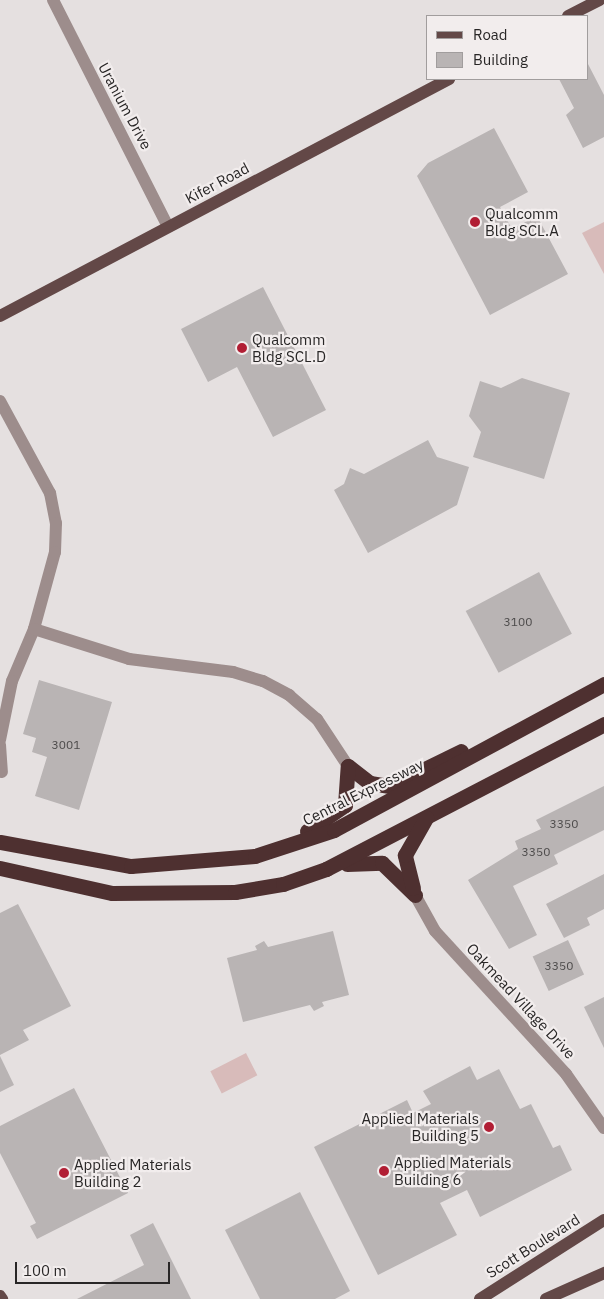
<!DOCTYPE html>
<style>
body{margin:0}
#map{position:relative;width:604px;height:1299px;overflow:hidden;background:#e5e0e0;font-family:"IBM Plex Sans",sans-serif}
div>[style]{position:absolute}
.green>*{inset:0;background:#d8bbba;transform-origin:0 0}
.building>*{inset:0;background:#b9b4b4;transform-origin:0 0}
.minor>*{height:12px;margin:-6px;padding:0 6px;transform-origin:6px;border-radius:6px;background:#9d8d8c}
.major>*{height:12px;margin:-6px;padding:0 6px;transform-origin:6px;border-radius:6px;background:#634847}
.highway>*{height:15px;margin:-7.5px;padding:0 7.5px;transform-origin:7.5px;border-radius:7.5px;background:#4e3030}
.dots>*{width:14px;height:14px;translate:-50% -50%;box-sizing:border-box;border:2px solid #f2eded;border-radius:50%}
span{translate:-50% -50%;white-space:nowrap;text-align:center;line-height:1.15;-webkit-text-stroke:4.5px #f2eded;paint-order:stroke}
.number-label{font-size:12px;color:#4c4a4a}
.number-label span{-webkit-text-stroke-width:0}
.street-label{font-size:15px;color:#282626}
.poi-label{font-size:15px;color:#282626}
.left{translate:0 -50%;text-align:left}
.right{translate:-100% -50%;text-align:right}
.legend{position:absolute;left:426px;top:15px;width:162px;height:65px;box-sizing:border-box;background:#f2eded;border:1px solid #a19d9d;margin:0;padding:6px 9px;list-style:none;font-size:15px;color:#282626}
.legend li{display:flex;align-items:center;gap:10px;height:25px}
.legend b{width:25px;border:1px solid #a19d9d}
.scale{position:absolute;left:15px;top:1262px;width:155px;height:22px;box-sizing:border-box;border:2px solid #282626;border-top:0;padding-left:6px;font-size:15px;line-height:18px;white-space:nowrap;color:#282626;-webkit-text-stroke:4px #f2eded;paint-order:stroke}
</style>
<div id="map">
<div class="green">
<i style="clip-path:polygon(604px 222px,604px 274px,582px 233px)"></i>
<i style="left:246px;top:1053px;width:25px;height:40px;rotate:63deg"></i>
</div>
<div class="building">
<i style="clip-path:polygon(588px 64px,604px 95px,604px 137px,583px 148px,566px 115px,574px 108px,559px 79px,588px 79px)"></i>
<i style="clip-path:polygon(494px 128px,528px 192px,500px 207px,512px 229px,537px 216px,568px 274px,490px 315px,417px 176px,428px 163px)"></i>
<i style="clip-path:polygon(263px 287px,326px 410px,273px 437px,237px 367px,208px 382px,181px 329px)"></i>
<i style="clip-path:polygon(522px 378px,570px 393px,544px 479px,473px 457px,481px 432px,469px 416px,480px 381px,501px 388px)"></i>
<i style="clip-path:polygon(428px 440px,437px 457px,469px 467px,457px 505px,368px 553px,334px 490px,344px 484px,350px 468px,364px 474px)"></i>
<i style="left:539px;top:572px;width:70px;height:83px;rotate:62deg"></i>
<i style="clip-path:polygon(39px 680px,112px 702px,79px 810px,35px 796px,47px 757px,32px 752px,36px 738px,23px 734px)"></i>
<i style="clip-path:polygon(604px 786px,604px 830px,554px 855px,558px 864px,513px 886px,537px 935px,509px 949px,468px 880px,518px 849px,515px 841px,541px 829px,536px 820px)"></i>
<i style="clip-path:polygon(604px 874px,604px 909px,587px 918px,590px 925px,564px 938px,546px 904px)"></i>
<i style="clip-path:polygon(18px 904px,71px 1006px,23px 1030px,29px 1040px,0 1055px,0 913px)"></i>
<i style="clip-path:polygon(333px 931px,349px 995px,322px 1002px,324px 1006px,314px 1011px,310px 1005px,243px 1022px,227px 958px,257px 950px,255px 946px,264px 941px,268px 947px)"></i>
<i style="left:568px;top:940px;width:38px;height:39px;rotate:65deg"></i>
<i style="clip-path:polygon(604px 997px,604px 1048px,584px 1007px)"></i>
<i style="clip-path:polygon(0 1056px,14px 1085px,0 1092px)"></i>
<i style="clip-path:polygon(470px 1066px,477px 1080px,499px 1069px,520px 1109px,531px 1104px,553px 1148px,560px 1145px,572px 1170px,480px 1217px,467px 1190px,440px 1203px,457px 1235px,378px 1275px,314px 1147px,407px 1100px,413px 1113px,431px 1104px,423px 1091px)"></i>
<i style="clip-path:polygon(74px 1088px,128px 1193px,37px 1239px,30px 1226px,36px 1223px,0 1153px,0 1126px)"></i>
<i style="clip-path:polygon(300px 1192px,350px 1291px,335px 1299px,260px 1299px,225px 1230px)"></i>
<i style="clip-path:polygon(153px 1223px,191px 1299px,77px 1299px,144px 1265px,130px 1235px)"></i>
</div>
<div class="minor">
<i style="left:53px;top:0;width:254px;rotate:63.1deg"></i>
<i style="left:0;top:401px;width:105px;rotate:61.5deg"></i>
<i style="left:50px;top:493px;width:31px;rotate:79deg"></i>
<i style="left:56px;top:523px;width:29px;rotate:92deg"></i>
<i style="left:55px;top:552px;width:80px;rotate:105.3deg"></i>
<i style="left:34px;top:629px;width:56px;rotate:112.9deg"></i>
<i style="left:12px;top:681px;width:60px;rotate:101.5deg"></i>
<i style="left:34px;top:629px;width:100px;rotate:17.5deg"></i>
<i style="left:129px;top:659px;width:105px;rotate:7.1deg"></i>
<i style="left:233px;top:672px;width:31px;rotate:17deg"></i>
<i style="left:263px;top:681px;width:30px;rotate:28deg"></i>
<i style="left:289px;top:695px;width:37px;rotate:41deg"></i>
<i style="left:317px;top:719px;width:56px;rotate:56.6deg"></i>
<i style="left:0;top:745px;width:27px;rotate:86deg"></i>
<i style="left:415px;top:895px;width:41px;rotate:60.9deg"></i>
<i style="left:435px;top:931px;width:194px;rotate:47.5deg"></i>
<i style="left:566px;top:1074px;width:66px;rotate:54.9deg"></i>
</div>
<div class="major">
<i style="left:568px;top:16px;width:35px;rotate:-27deg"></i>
<i style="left:0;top:316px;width:508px;rotate:-27.83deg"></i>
<i style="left:0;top:1296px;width:4px;rotate:56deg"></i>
<i style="left:480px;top:1299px;width:147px;rotate:-32.5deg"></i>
<i style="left:546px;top:1299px;width:64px;rotate:-24.1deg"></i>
</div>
<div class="highway">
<i style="left:348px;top:766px;width:28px;rotate:38deg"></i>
<i style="left:370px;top:783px;width:20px;rotate:9deg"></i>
<i style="left:390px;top:786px;width:79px;rotate:-26.2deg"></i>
<i style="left:307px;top:831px;width:46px;rotate:-34.4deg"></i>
<i style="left:345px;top:805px;width:39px;rotate:-86deg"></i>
<i style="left:0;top:842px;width:133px;rotate:10.4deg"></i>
<i style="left:131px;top:866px;width:124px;rotate:-4.6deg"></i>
<i style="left:255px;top:856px;width:83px;rotate:-18.2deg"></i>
<i style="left:334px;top:830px;width:307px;rotate:-28.4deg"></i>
<i style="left:347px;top:864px;width:35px;rotate:-2deg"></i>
<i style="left:382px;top:863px;width:46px;rotate:44.1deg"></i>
<i style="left:0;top:868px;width:115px;rotate:12.6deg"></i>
<i style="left:112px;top:893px;width:123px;rotate:-0.5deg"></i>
<i style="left:235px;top:892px;width:49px;rotate:-9.5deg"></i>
<i style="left:283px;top:884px;width:46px;rotate:-19.2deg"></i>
<i style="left:326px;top:869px;width:314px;rotate:-27.5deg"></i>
<i style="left:413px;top:888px;width:34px;rotate:-104deg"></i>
<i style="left:405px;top:855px;width:43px;rotate:-60.4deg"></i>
</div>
<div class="dots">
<i style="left:475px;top:222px;background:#b11e34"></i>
<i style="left:242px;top:348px;background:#b11e34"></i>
<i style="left:489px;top:1127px;background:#b11e34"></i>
<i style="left:384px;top:1171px;background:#b11e34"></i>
<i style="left:64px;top:1173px;background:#b11e34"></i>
</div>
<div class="number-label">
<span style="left:518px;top:622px">3100</span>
<span style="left:66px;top:745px">3001</span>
<span style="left:564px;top:824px">3350</span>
<span style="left:536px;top:852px">3350</span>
<span style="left:559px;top:966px">3350</span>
</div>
<div class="street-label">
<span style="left:125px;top:106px;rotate:62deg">Uranium Drive</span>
<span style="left:217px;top:183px;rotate:-28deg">Kifer Road</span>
<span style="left:363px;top:792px;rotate:-26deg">Central Expressway</span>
<span style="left:521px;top:1001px;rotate:47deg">Oakmead Village Drive</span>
<span style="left:533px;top:1246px;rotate:-32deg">Scott Boulevard</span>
</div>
<div class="poi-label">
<span class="left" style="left:485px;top:222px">Qualcomm<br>Bldg SCL.A</span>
<span class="left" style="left:252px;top:348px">Qualcomm<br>Bldg SCL.D</span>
<span class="right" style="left:479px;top:1127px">Applied Materials<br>Building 5</span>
<span class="left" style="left:394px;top:1171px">Applied Materials<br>Building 6</span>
<span class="left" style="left:74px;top:1173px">Applied Materials<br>Building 2</span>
</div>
<ul class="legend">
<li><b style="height:6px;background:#634847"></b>Road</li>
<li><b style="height:14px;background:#b9b4b4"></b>Building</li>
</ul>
<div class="scale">100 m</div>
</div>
